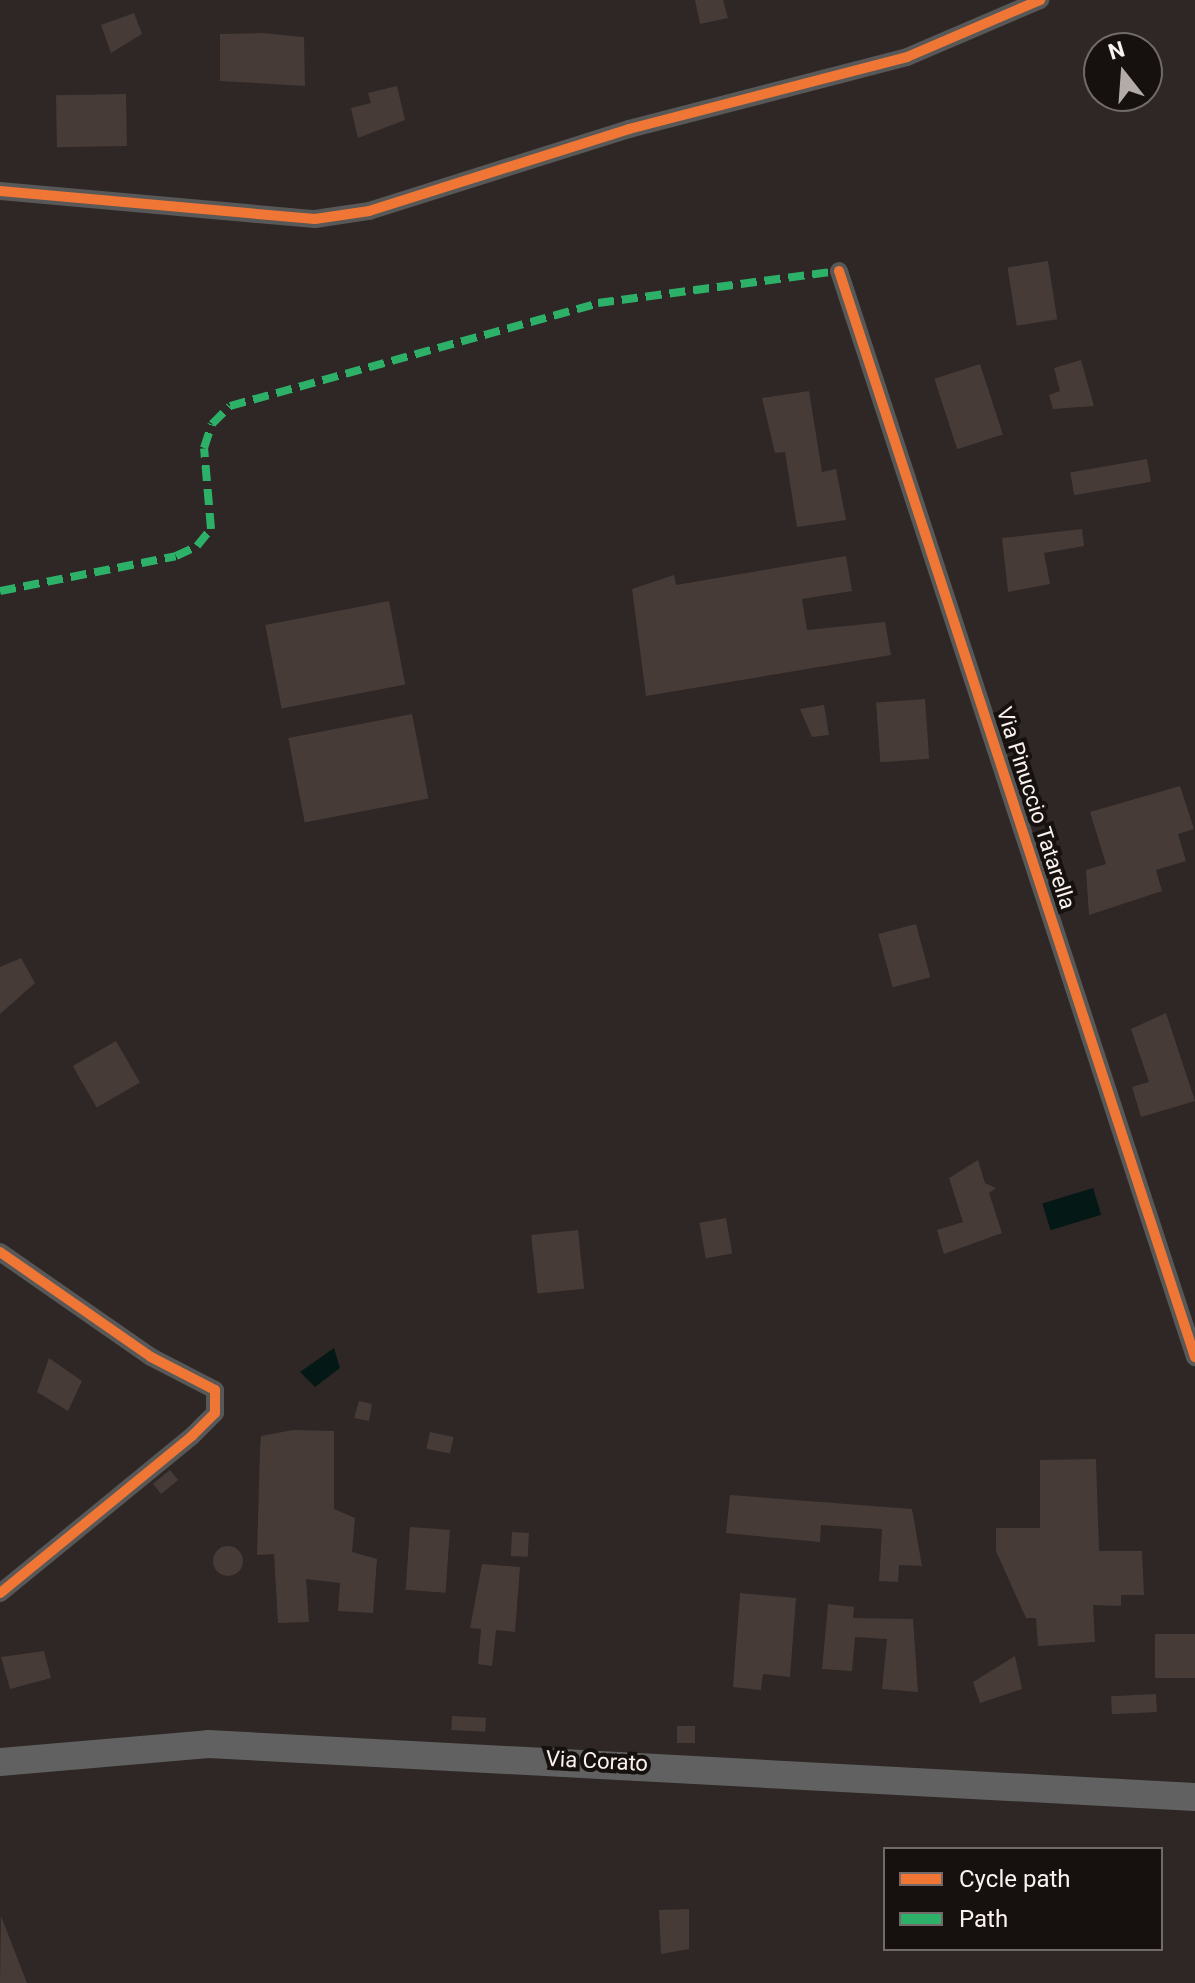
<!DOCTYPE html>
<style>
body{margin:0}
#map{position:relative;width:1195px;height:1983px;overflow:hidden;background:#2e2725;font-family:Roboto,sans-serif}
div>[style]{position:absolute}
.water>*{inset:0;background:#041916;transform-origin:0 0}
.building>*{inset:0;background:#463b37;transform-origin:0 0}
.round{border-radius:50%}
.minor>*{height:18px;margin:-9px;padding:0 9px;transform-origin:9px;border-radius:9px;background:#575857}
.primary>*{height:28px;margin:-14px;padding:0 14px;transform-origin:14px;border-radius:14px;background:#606160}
.quiet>*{height:8px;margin-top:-4px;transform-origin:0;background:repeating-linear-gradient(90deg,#2db169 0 16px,transparent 0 24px)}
.cycleway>*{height:10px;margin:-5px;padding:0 5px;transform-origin:5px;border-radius:5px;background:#f07635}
span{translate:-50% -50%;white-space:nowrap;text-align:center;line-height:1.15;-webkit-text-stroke:8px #16100e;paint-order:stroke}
.street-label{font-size:22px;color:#faf2ee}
.legend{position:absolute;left:883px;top:1847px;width:280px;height:104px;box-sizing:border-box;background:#16100e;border:2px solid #716a68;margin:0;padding:10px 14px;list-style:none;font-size:24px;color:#faf2ee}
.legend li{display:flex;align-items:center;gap:16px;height:40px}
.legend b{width:40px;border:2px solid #716a68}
.north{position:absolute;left:1083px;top:32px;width:80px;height:80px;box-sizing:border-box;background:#16100e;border:2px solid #716a68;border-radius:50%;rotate:343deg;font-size:22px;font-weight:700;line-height:32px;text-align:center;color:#faf2ee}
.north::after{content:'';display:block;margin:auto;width:28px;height:36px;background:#b3aba8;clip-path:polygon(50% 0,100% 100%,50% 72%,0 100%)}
</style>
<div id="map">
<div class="water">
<i style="left:1093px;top:1188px;width:28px;height:53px;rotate:73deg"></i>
<i style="clip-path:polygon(334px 1348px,340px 1368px,315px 1387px,300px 1372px)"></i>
</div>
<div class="building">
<i style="clip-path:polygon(695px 0,723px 0,728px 18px,700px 24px)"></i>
<i style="clip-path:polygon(134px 13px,142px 34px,111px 53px,101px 25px)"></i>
<i style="clip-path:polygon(262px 33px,304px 37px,305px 86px,220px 81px,220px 34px)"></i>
<i style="clip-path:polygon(397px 86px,405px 120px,358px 138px,351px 108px,371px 103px,368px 93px)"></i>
<i style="left:126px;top:94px;width:52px;height:70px;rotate:89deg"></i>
<i style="left:1048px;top:261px;width:59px;height:41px;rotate:81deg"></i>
<i style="clip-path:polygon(1081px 360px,1094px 406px,1053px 409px,1049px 395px,1060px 391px,1054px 368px)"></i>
<i style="left:980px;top:364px;width:74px;height:48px;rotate:72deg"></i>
<i style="clip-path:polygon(809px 391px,822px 472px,836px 469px,846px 520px,797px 527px,785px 452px,775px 453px,762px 398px)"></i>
<i style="left:1147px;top:459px;width:23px;height:78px;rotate:80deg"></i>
<i style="clip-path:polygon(1082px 529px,1084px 546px,1044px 553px,1050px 584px,1008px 592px,1002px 538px)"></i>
<i style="clip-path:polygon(846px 556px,852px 591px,802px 599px,807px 630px,885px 622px,891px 655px,646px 696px,632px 589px,674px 575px,676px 585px)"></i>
<i style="left:389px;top:601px;width:85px;height:126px;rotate:79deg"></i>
<i style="left:925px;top:699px;width:60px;height:49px;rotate:86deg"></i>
<i style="clip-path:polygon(824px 705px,829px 735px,812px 737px,800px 709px)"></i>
<i style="left:412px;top:714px;width:86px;height:126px;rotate:79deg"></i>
<i style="clip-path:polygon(1180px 786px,1194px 829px,1178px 834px,1186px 861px,1156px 870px,1162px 891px,1089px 915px,1086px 870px,1106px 864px,1090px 812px)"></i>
<i style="left:916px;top:924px;width:55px;height:39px;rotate:75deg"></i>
<i style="clip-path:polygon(21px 958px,35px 983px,0 1014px,0 967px)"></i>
<i style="clip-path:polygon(1166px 1013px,1195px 1101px,1141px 1117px,1132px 1087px,1149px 1082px,1131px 1029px)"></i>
<i style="left:116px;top:1041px;width:48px;height:50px;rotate:60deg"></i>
<i style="clip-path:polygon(978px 1160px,985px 1183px,996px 1188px,989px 1193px,1002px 1233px,944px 1254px,937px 1230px,963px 1222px,949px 1178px)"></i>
<i style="left:726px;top:1218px;width:36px;height:27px;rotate:80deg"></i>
<i style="left:578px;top:1230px;width:59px;height:47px;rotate:84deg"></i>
<i style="clip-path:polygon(49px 1358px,82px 1381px,68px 1411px,37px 1392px)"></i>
<i style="clip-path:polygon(359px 1401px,372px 1404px,369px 1421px,354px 1418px)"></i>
<i style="clip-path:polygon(293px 1430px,334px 1431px,334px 1509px,355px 1518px,352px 1552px,377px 1559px,373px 1613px,338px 1611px,340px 1583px,306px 1579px,309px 1622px,278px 1623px,274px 1554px,257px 1555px,260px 1448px,261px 1436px)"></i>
<i style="left:430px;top:1432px;width:24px;height:17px;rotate:12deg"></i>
<i style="clip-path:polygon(1096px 1459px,1099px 1551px,1142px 1551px,1144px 1595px,1121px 1595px,1121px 1606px,1093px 1605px,1095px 1642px,1038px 1646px,1036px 1618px,1026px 1618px,996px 1551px,996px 1528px,1040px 1528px,1040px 1460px)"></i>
<i style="left:170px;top:1470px;width:13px;height:22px;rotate:51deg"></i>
<i style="clip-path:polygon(730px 1495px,912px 1509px,922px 1566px,899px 1565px,898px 1582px,879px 1581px,882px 1529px,821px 1525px,820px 1542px,726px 1533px)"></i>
<i style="left:410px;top:1527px;width:40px;height:63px;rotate:4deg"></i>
<i style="left:512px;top:1532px;width:17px;height:24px;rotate:3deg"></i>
<i class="round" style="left:213px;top:1546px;width:30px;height:30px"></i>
<i style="clip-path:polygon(482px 1564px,520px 1567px,515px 1632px,496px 1630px,492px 1666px,478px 1664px,481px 1629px,470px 1628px)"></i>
<i style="clip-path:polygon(740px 1593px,796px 1598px,790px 1677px,763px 1674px,761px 1690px,733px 1687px)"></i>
<i style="clip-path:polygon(828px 1604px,854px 1607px,853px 1618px,913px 1619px,918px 1692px,882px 1689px,887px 1639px,855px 1637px,852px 1671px,822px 1669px)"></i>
<i style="left:1195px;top:1634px;width:44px;height:40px;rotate:90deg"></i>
<i style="clip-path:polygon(44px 1651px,51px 1678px,10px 1689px,1px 1657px)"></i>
<i style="clip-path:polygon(1015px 1656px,1022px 1689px,980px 1703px,973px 1682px)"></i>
<i style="left:1156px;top:1694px;width:18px;height:45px;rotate:87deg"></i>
<i style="left:452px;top:1716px;width:34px;height:14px;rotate:3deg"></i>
<i style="left:677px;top:1726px;width:18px;height:17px"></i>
<i style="clip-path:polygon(689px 1909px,689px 1949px,661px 1954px,659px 1910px)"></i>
<i style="clip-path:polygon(1px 1916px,27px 1983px,0 1983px)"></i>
</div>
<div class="minor">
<i style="left:0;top:191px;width:316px;rotate:5.1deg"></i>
<i style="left:315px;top:219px;width:55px;rotate:-8.4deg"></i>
<i style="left:369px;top:211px;width:273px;rotate:-17.5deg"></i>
<i style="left:629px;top:129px;width:287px;rotate:-14.5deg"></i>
<i style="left:907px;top:57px;width:145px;rotate:-23.2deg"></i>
<i style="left:839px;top:271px;width:1143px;rotate:71.85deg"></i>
<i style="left:0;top:1252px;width:184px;rotate:34.8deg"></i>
<i style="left:151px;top:1357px;width:72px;rotate:27.3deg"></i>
<i style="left:215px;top:1390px;width:23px;rotate:90deg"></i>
<i style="left:215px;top:1413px;width:33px;rotate:135deg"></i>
<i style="left:192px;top:1436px;width:248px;rotate:140.7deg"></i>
</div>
<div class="primary">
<i style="left:0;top:1762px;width:209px;rotate:-4.9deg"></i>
<i style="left:208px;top:1744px;width:988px;rotate:3.07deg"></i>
</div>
<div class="quiet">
<i style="left:0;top:591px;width:179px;rotate:-11.2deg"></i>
<i style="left:176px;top:556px;width:23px;rotate:-25deg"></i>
<i style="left:197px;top:546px;width:22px;rotate:-51deg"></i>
<i style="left:211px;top:529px;width:81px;rotate:-94.9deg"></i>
<i style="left:204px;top:448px;width:25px;rotate:-72deg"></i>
<i style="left:212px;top:424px;width:25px;rotate:-45deg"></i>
<i style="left:230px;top:406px;width:382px;rotate:-15.6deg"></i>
<i style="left:598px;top:303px;width:243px;rotate:-7.6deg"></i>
</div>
<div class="cycleway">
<i style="left:0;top:191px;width:316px;rotate:5.1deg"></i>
<i style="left:315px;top:219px;width:55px;rotate:-8.4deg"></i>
<i style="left:369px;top:211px;width:273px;rotate:-17.5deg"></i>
<i style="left:629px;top:129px;width:287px;rotate:-14.5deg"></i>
<i style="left:907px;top:57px;width:145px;rotate:-23.2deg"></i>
<i style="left:839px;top:271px;width:1143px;rotate:71.85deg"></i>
<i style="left:0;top:1252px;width:184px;rotate:34.8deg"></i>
<i style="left:151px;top:1357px;width:72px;rotate:27.3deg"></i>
<i style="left:215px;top:1390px;width:23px;rotate:90deg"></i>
<i style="left:215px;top:1413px;width:33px;rotate:135deg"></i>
<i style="left:192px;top:1436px;width:248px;rotate:140.7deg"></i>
</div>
<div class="street-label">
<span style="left:1036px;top:808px;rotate:72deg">Via Pinuccio Tatarella</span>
<span style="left:597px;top:1761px;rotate:3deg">Via Corato</span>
</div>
<ul class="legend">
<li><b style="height:10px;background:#f07635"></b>Cycle path</li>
<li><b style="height:10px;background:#2db169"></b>Path</li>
</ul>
<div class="north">N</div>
</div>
